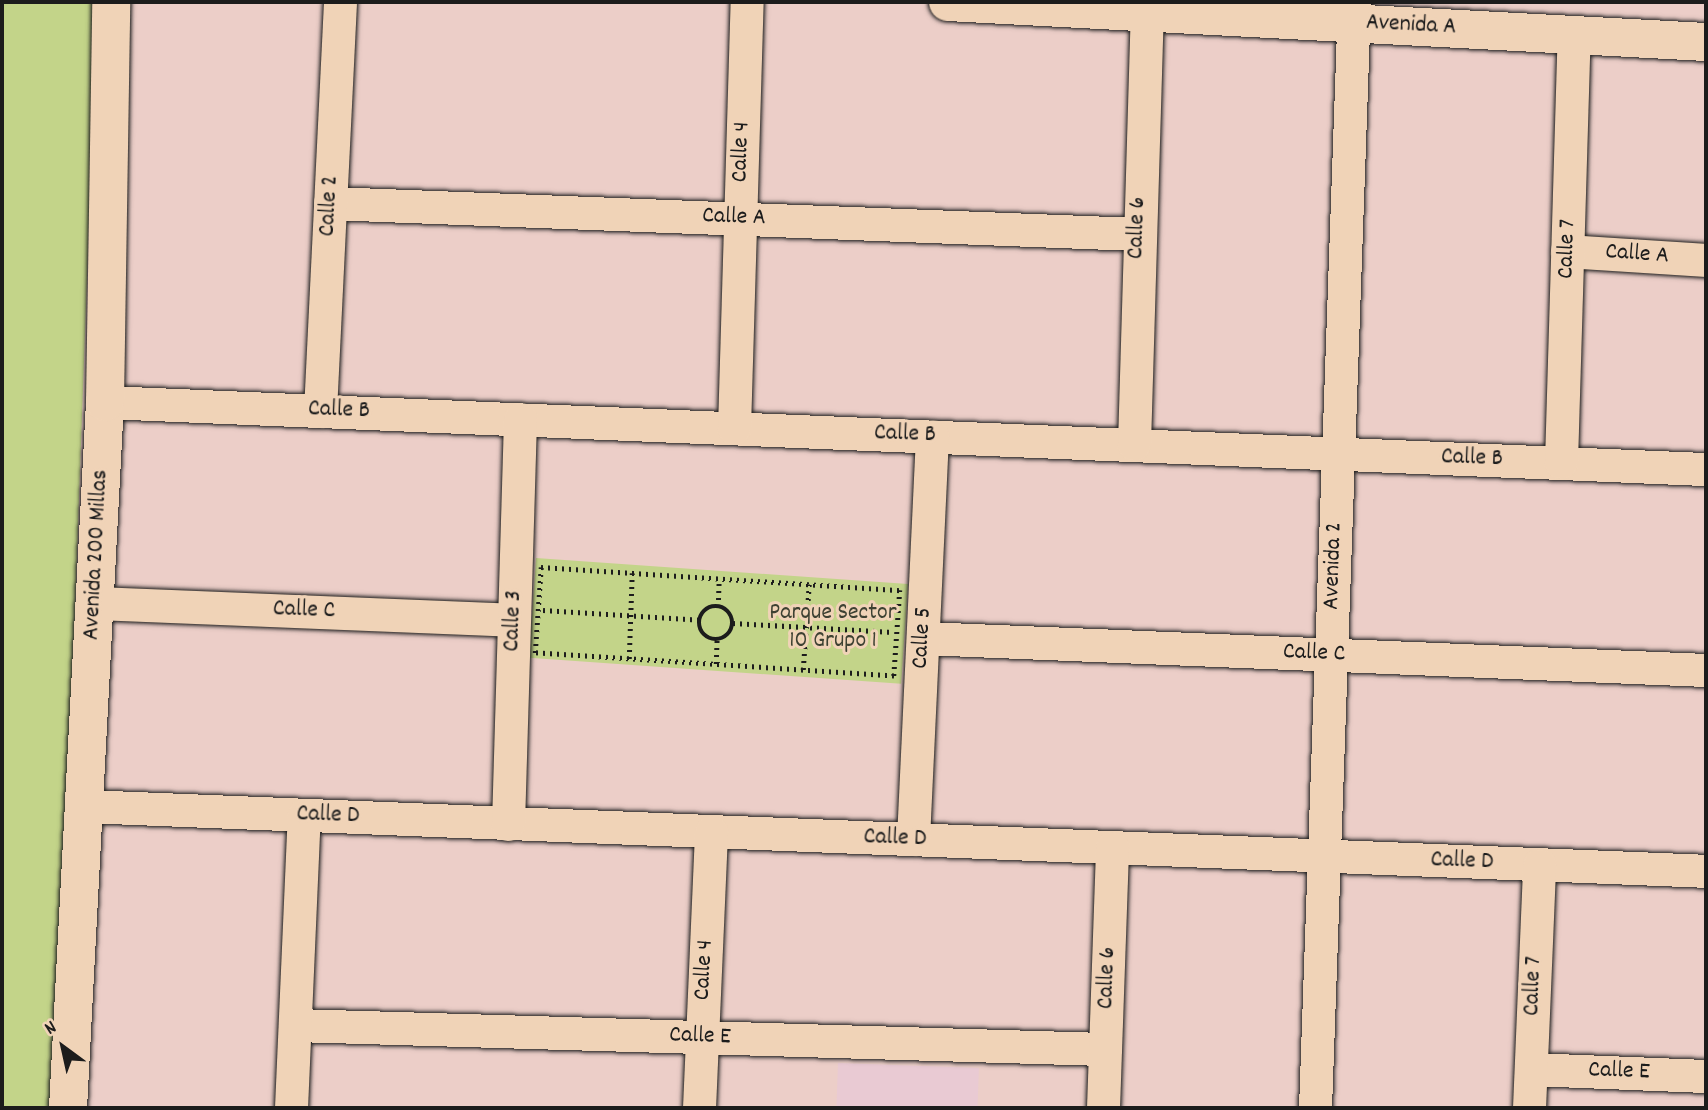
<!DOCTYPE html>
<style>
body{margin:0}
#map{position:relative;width:1708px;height:1110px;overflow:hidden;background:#eccec8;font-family:Dekko,sans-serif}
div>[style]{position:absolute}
.built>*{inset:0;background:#e9cad3;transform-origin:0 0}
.green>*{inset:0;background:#c3d489;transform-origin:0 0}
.path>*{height:4.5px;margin-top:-2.25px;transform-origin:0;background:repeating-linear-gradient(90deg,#1c1c1c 0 2px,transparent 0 7px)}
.path>.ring{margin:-2.25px;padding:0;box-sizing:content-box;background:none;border:4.5px solid #1c1c1c;border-radius:50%}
.roads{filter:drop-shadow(0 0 2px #1c1c1c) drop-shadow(0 0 2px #1c1c1c)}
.street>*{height:33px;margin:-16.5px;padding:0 16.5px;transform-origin:16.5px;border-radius:16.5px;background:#f0d3b7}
.secondary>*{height:38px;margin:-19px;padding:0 19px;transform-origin:19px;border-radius:19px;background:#f0d3b7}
span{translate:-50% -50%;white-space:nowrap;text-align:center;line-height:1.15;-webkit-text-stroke:6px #f0d3b7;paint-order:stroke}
.street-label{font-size:24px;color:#1c1c1c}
.park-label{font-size:24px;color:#3d4132}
.frame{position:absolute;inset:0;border:4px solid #1c1c1c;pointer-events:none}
.north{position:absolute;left:28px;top:1012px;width:70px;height:70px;-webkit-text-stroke:5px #f0d3b7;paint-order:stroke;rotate:327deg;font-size:19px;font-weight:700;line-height:28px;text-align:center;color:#1c1c1c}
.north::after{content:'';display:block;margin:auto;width:24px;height:32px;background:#1c1c1c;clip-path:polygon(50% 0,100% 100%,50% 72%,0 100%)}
</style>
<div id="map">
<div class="built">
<i style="left:838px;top:1063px;width:141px;height:45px;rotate:2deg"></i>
</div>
<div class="green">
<i style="clip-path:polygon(2px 2px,97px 2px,57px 1108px,2px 1108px)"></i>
<i style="left:536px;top:558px;width:373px;height:100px;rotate:4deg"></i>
</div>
<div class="path">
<i style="left:541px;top:567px;width:360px;rotate:3.7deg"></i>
<i style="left:900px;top:590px;width:86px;rotate:94deg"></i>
<i style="left:894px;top:676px;width:360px;rotate:-176.3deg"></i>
<i style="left:535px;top:653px;width:86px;rotate:-86deg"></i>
<i class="ring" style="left:699px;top:606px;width:29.5px;height:29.5px"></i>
<i style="left:718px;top:607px;width:28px;rotate:-88deg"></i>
<i style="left:543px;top:610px;width:157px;rotate:3.6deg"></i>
<i style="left:733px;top:623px;width:160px;rotate:3.2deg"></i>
<i style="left:629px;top:659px;width:86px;rotate:-88deg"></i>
<i style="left:716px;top:664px;width:24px;rotate:-88deg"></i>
<i style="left:803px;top:670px;width:86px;rotate:-86deg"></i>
</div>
<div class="roads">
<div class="street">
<i style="left:330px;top:203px;width:808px;rotate:2.2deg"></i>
<i style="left:1567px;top:251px;width:139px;rotate:3.7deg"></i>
<i style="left:105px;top:402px;width:1602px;rotate:2.4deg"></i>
<i style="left:320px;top:411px;width:409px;rotate:-87.2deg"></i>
<i style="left:734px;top:428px;width:426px;rotate:-88.3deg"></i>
<i style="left:1134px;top:444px;width:432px;rotate:-88.3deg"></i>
<i style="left:1561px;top:462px;width:427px;rotate:-88.3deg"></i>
<i style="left:94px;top:603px;width:420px;rotate:2.3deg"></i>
<i style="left:923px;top:638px;width:784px;rotate:2.34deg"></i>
<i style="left:84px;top:806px;width:1623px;rotate:2.29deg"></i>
<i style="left:508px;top:824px;width:405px;rotate:-88.3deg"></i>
<i style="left:913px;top:839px;width:403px;rotate:-87.3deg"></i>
<i style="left:295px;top:1025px;width:810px;rotate:1.7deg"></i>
<i style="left:1531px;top:1069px;width:175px;rotate:2.3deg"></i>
<i style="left:291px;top:1108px;width:293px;rotate:-87.5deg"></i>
<i style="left:699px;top:1108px;width:276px;rotate:-87.5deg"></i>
<i style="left:1103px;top:1108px;width:260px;rotate:-88deg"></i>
<i style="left:1315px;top:1108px;width:1107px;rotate:-87.98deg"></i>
<i style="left:1529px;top:1108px;width:243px;rotate:-87.6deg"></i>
</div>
<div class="secondary">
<i style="left:948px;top:2px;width:759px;rotate:3.02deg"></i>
<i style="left:68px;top:1108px;width:707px;rotate:-87deg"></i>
<i style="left:105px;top:402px;width:400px;rotate:-89.1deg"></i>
</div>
</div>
<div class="street-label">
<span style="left:1411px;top:26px;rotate:3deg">Avenida A</span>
<span style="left:742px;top:152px;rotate:-88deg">Calle 4</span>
<span style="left:330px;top:206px;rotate:-87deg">Calle 2</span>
<span style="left:734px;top:218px;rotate:2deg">Calle A</span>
<span style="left:1138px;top:228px;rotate:-88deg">Calle 6</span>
<span style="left:1568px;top:249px;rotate:-88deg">Calle 7</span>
<span style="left:1637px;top:255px;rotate:4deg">Calle A</span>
<span style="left:339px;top:411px;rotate:2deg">Calle B</span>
<span style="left:905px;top:435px;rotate:2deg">Calle B</span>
<span style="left:1472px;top:459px;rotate:2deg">Calle B</span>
<span style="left:97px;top:555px;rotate:-87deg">Avenida 200 Millas</span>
<span style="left:1334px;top:566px;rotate:-88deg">Avenida 2</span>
<span style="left:304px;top:611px;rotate:2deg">Calle C</span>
<span style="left:514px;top:621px;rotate:-88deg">Calle 3</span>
<span style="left:923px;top:638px;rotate:-87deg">Calle 5</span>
<span style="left:1314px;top:654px;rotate:2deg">Calle C</span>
<span style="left:328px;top:816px;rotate:2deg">Calle D</span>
<span style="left:895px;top:839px;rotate:2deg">Calle D</span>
<span style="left:1462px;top:862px;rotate:2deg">Calle D</span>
<span style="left:705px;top:970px;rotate:-87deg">Calle 4</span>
<span style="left:1108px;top:978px;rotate:-88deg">Calle 6</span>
<span style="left:1534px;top:986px;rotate:-88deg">Calle 7</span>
<span style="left:700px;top:1037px;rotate:2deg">Calle E</span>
<span style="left:1619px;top:1072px;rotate:2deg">Calle E</span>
</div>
<div class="park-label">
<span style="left:833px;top:628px">Parque Sector<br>10 Grupo 1</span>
</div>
<div class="frame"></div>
<div class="north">N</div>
</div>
